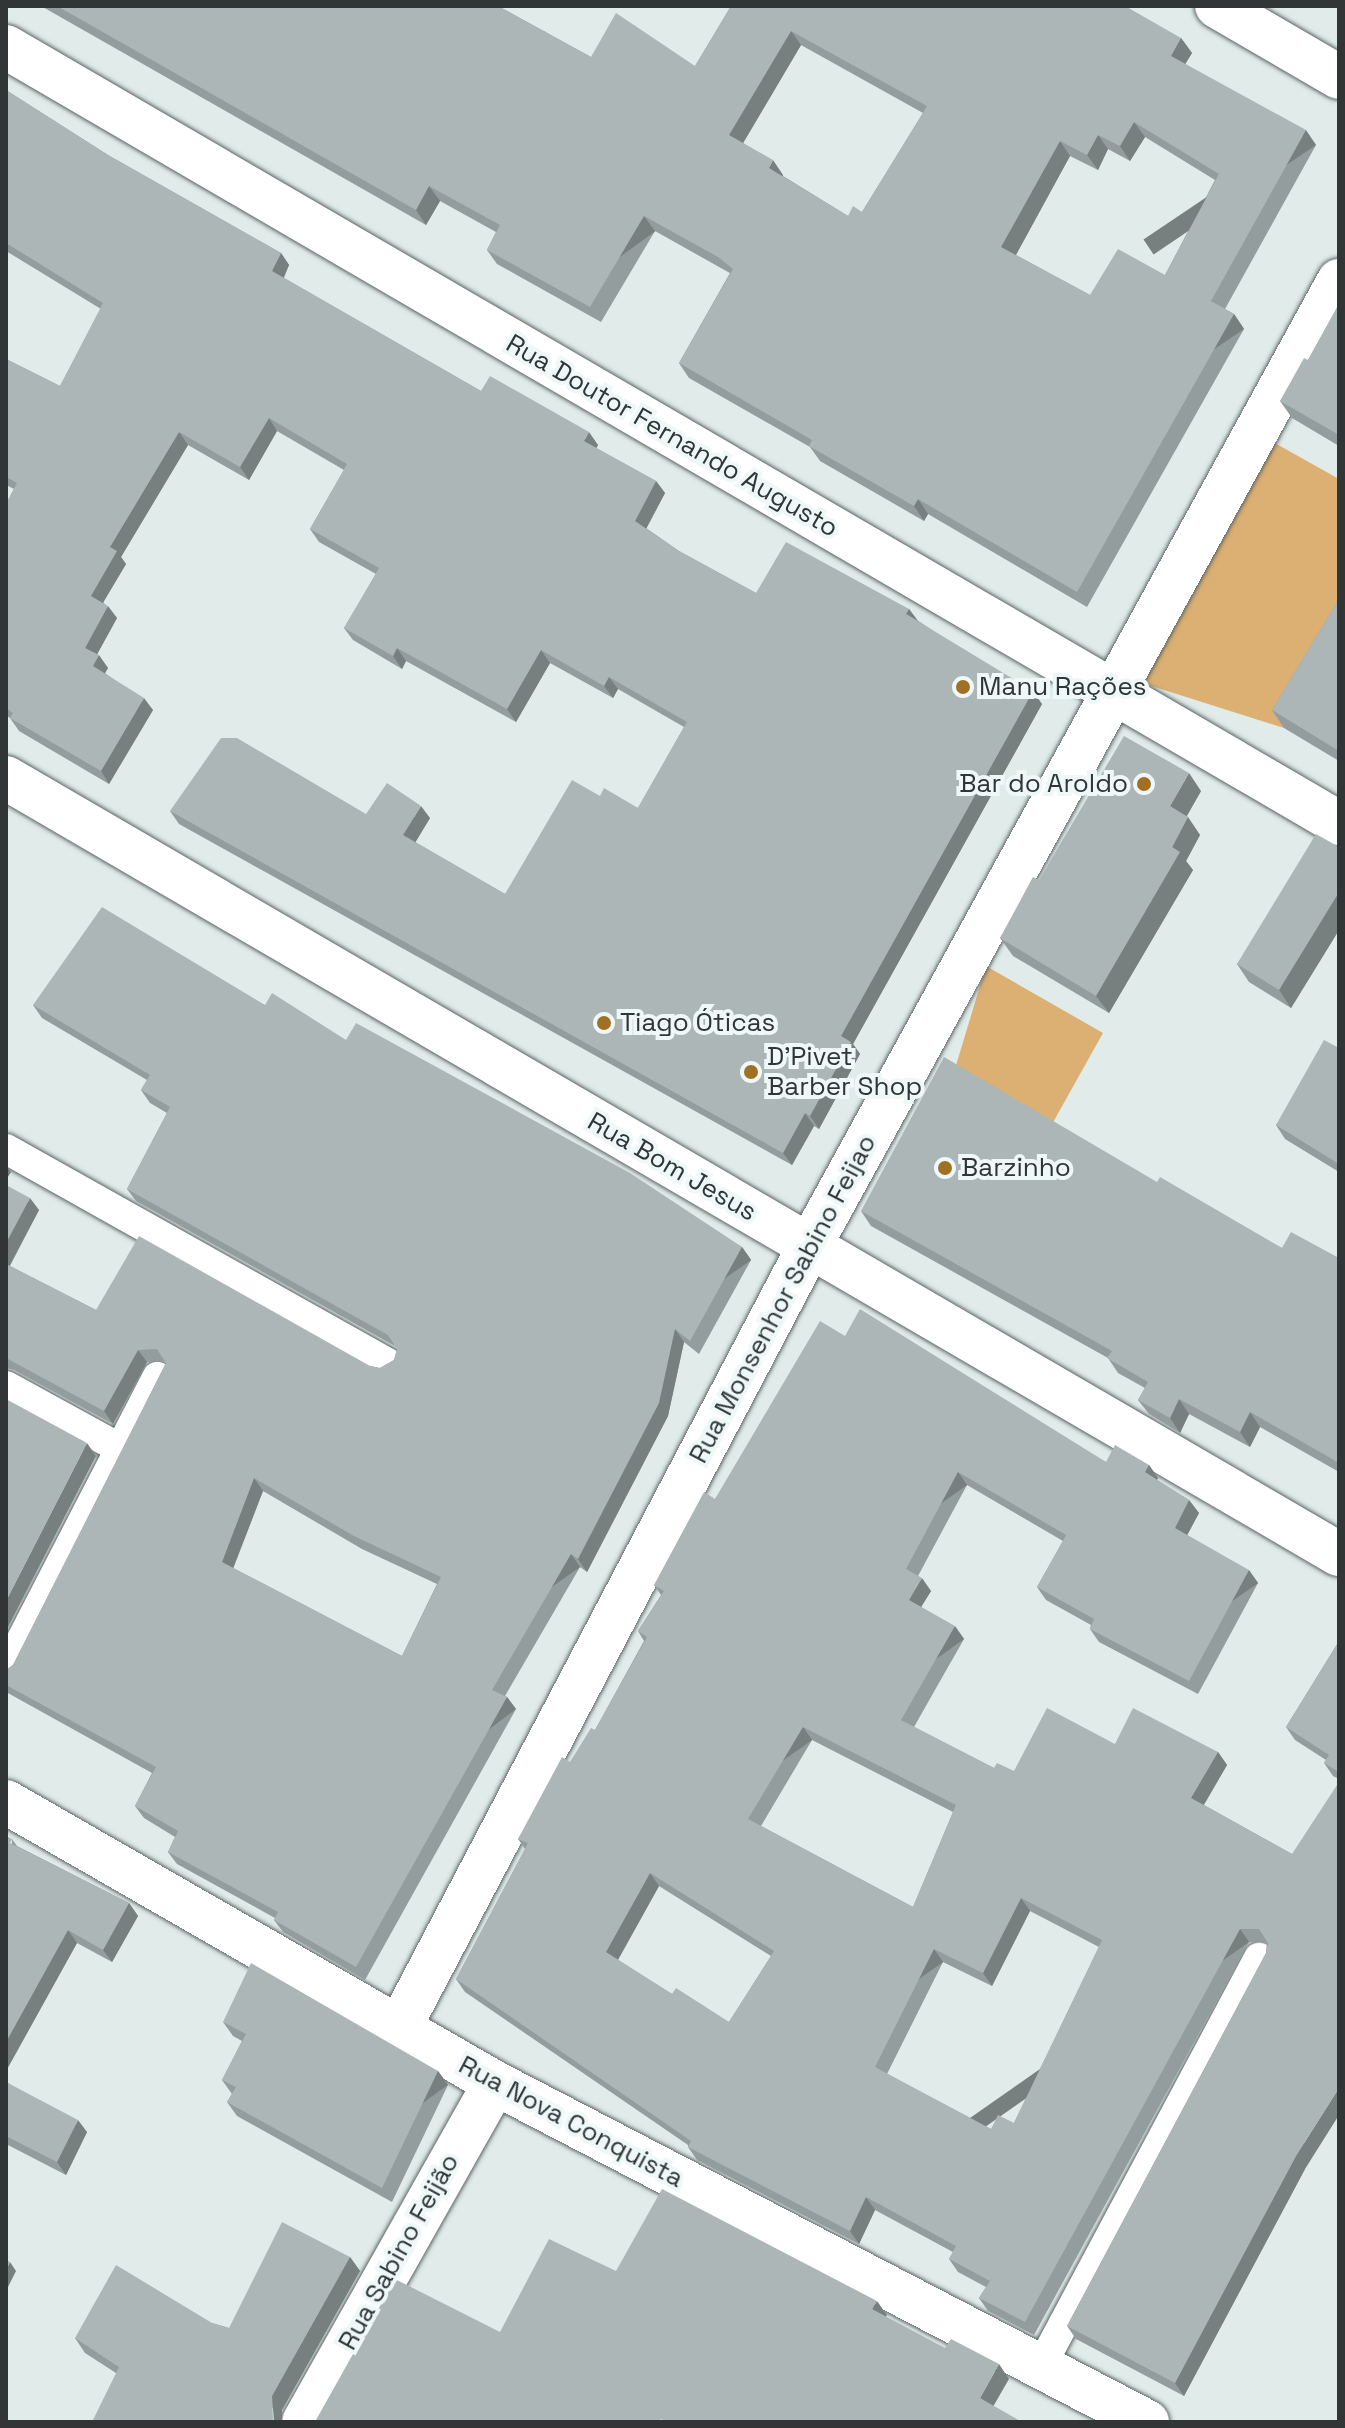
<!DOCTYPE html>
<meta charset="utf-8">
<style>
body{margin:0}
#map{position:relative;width:1345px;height:2428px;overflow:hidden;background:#e0ebea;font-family:"Space Grotesk",sans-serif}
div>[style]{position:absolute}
.green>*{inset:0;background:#dcb073}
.roads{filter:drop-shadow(0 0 2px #5b6463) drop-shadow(0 0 2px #5b6463)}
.service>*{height:30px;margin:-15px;padding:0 15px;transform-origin:15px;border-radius:15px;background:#fff}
.minor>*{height:44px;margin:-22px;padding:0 22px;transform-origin:22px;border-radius:22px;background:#fff}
.wall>*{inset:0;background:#949d9d}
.shaded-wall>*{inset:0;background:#787f7f;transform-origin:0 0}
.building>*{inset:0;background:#acb6b6}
.dots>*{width:22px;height:22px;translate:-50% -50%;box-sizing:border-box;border:4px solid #eef8f8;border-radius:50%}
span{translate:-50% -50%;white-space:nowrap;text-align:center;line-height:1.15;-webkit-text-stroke:8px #eef8f8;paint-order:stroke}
.street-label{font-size:26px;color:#313535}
.poi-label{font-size:26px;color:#313535}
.left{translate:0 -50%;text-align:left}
.right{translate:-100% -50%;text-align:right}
.frame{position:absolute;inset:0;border:8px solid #313535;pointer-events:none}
</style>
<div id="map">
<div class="green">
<i style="clip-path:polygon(1273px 442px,1339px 479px,1339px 637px,1284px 728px,1142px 683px)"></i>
<i style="clip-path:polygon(986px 966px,1103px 1033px,1051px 1126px,954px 1072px)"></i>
</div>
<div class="roads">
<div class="service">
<i style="left:6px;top:1149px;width:438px;rotate:29.3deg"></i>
<i style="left:6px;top:1386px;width:131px;rotate:28.7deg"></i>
<i style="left:6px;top:1670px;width:330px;rotate:-62.7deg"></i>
<i style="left:1041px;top:2366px;width:463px;rotate:-61.9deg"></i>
</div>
<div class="minor">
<i style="left:1217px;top:6px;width:141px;rotate:30.2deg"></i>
<i style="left:6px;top:47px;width:1542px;rotate:30.21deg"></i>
<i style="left:6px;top:778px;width:1542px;rotate:30.21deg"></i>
<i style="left:6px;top:1802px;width:564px;rotate:29.88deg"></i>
<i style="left:495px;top:2083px;width:735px;rotate:27.47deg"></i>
<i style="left:399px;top:2028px;width:882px;rotate:-62.3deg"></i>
<i style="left:809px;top:1247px;width:1102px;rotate:-61.25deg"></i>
<i style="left:304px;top:2422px;width:389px;rotate:-60.6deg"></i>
</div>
</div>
<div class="wall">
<i style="clip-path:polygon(evenodd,41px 6px,498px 6px,591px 57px,695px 66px,731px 6px,1181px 38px,1192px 53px,1185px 64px,1316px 145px,1225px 309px,1234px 314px,1244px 329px,1087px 607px,928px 514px,924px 521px,820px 461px,810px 447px,689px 378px,679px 363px,730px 273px,728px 272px,655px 231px,601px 322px,497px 264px,487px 250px,496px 232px,440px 201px,426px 225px,41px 6px,801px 45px,923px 113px,862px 212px,848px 216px,783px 176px,783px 175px,743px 143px,801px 45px,41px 6px,1145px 137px,1215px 180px,1165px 275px,1090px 295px,1016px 255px,1070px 156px,1098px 170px,1108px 149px,1130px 161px,1145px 137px)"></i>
<i style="clip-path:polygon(6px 90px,108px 155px,281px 253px,289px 265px,284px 278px,481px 391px,598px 445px,596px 448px,656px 481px,665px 493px,646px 528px,679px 551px,756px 593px,909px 609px,917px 620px,1042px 704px,853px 1044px,860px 1054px,819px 1129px,814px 1126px,792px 1165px,179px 824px,170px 811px,366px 814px,430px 818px,415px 842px,505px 894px,600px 796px,638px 808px,684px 727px,618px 689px,613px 698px,550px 663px,516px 722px,406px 661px,402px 669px,353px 640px,344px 628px,376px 574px,319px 542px,310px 529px,344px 470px,277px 431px,249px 480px,188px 445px,121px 557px,126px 564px,103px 602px,117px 618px,97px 654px,108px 668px,105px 673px,153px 710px,109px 784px,19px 731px,10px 718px,6px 715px,6px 504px,14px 489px,6px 485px,6px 359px,60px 386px,101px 309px,6px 251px)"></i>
<i style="clip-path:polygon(1339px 304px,1339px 446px,1292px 418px,1280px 401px,1308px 360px)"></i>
<i style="clip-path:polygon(1339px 599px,1339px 761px,1284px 728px,1272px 710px)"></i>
<i style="clip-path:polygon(1201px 791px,1187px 816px,1200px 835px,1186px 861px,1193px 870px,1109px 1013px,1013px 956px,1000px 938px,1039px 880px)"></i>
<i style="clip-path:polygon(1339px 847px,1339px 930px,1291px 1008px,1249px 982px,1237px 964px)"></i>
<i style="clip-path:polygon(evenodd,33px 1005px,265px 1005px,346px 1040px,742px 1247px,751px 1260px,699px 1354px,684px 1342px,668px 1416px,587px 1572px,580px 1567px,505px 1696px,507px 1697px,516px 1709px,365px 1980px,283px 1932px,274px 1920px,275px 1918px,177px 1864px,168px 1852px,175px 1837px,144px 1818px,135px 1806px,152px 1773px,6px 1692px,6px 1670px,13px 1665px,166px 1363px,165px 1361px,147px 1362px,113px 1424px,14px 1370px,6px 1368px,6px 1185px,39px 1210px,10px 1266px,96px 1310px,380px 1368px,394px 1360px,397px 1349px,395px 1346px,136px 1201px,127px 1189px,167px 1113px,150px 1103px,141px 1090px,147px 1080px,42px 1018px,33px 1005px,263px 1491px,362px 1549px,437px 1584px,402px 1656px,233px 1568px,263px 1491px)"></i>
<i style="clip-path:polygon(1339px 1048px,1339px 1172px,1285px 1139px,1276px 1125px)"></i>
<i style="clip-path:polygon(1157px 1182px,1282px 1248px,1339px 1258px,1339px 1472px,1260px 1427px,1250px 1447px,1189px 1414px,1180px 1433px,1149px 1414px,1138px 1400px,1145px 1388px,1118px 1373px,1108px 1358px,871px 1226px,861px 1211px)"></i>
<i style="clip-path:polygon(evenodd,845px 1336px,1106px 1462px,1149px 1465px,1158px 1478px,1157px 1480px,1189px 1500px,1199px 1513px,1187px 1535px,1258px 1583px,1198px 1694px,1099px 1642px,1090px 1629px,1091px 1625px,1046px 1600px,1037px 1587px,1063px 1541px,967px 1485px,918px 1576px,931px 1591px,921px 1607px,964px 1639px,914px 1727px,994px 1768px,1014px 1771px,1115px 1744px,1218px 1752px,1227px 1765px,1204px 1805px,1292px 1854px,1305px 2169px,1184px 2396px,1076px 2339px,1067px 2326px,1266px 1953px,1267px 1942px,1249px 1942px,1034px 2335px,988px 2311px,979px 2298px,986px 2287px,958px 2272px,949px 2259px,953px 2252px,875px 2210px,859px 2244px,697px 2160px,688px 2147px,688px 2145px,465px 1992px,456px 1979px,525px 1849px,518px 1839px,570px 1762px,595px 1730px,644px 1641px,638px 1631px,661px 1595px,654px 1585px,715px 1499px,845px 1336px,812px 1740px,953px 1812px,913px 1907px,761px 1826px,812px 1740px,845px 1336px,659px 1886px,771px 1956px,729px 2022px,672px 1994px,618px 1960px,659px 1886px,845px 1336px,1030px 1911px,1099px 1947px,1014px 2123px,991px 2129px,887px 2074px,943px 1962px,992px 1986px,1030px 1911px)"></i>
<i style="clip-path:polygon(1339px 1641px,1339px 1779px,1333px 1776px,1324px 1763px,1326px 1760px,1295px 1740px,1286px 1727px)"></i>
<i style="clip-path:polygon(12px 1839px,17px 1846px,129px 1903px,138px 1916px,112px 1962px,77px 1943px,6px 2071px)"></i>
<i style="clip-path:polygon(223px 2022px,438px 2071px,448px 2085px,392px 2202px,237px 2116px,227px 2102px,232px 2094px,222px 2080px,242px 2041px,233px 2036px)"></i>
<i style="clip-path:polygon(6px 2082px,87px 2132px,66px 2175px,6px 2144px)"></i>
<i style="clip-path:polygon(350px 2257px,360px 2271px,282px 2410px,116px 2373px,85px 2353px,75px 2338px,212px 2323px,229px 2328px)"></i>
</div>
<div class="shaded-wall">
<i style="clip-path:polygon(791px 31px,801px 45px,739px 150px,729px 135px)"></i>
<i style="clip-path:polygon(1181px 38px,1192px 53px,1181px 71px,1171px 56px)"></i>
<i style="clip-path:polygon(1134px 122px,1145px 137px,1130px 161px,1120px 146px)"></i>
<i style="left:1306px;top:130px;width:18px;height:196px;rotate:56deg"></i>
<i style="clip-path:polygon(1098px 135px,1108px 149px,1098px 170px,1087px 155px)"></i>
<i style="clip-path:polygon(1060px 141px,1070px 156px,1012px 262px,1001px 247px)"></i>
<i style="clip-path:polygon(773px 160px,783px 175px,779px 182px,769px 168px)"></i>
<i style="clip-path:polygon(429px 186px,440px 201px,426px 225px,416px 210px)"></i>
<i style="left:644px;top:216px;width:19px;height:106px;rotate:54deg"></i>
<i style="clip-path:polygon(281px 253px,289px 265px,281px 283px,272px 271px)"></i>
<i style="left:1234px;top:314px;width:18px;height:319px;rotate:56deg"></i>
<i style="clip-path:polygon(269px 418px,277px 431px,249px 480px,240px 467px)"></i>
<i style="clip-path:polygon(179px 432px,188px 445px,121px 557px,126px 564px,100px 608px,91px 596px,110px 547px)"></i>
<i style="clip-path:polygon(589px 432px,598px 445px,593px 454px,584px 441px)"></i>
<i style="clip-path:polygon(656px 481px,665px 493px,644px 533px,635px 521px)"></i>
<i style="clip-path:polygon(918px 499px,928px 514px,924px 521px,914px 506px)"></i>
<i style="clip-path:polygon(108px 606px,117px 618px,94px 660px,85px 648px)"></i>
<i style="clip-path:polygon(909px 609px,918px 621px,906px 614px)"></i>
<i style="clip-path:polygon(397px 648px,406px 661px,402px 669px,393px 656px)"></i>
<i style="clip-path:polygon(541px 650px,550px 663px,516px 722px,507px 709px)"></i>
<i style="clip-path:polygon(99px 655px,108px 668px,102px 678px,93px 666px)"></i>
<i style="clip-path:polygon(609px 677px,618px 689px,613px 698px,604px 686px)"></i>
<i style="clip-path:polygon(1033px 691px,1042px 704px,853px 1044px,860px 1054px,819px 1129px,810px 1116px,841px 1036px)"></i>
<i style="clip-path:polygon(144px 698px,153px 710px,109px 784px,101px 771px)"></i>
<i style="clip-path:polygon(1189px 773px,1201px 791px,1182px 824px,1170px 806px)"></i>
<i style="clip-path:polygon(421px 806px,430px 818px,412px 848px,403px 835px)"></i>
<i style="clip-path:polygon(1188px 817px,1200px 835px,1186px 861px,1193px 870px,1109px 1013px,1096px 996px)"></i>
<i style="clip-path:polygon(1339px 892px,1339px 930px,1291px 1008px,1279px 990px)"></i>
<i style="clip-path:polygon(805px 1113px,814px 1126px,792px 1165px,783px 1153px)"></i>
<i style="clip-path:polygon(6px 1166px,11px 1172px,6px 1180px)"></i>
<i style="clip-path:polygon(30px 1198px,39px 1210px,6px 1272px,6px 1243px)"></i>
<i style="left:742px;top:1247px;width:16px;height:107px;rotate:55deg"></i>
<i style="clip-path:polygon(675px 1329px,684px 1342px,668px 1416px,587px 1572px,578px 1559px)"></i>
<i style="clip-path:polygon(138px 1350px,147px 1362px,113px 1424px,104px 1411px)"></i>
<i style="clip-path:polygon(1179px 1399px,1189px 1414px,1180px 1433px,1170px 1418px)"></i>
<i style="clip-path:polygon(1250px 1412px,1260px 1427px,1250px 1447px,1240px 1432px)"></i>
<i style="clip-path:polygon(87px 1443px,96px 1456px,6px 1631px,6px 1601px)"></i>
<i style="clip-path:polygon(1149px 1465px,1158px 1478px,1154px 1485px,1145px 1472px)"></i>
<i style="left:958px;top:1472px;width:16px;height:110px;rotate:55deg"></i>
<i style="clip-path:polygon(254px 1478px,263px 1491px,231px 1574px,222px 1562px)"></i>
<i style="clip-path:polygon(1189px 1500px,1199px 1513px,1184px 1541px,1175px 1528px)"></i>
<i style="left:571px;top:1554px;width:16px;height:157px;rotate:55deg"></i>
<i style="left:1249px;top:1570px;width:16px;height:126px;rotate:55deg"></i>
<i style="clip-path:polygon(922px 1578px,931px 1591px,918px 1612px,909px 1600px)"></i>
<i style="left:955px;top:1626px;width:16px;height:108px;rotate:55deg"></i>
<i style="left:507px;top:1697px;width:15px;height:309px;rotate:53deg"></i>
<i style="left:803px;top:1727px;width:16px;height:107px;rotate:55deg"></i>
<i style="clip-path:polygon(1218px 1752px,1227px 1765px,1200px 1811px,1191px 1798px)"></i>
<i style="clip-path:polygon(650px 1873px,659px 1886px,615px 1965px,606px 1952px)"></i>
<i style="clip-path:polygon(1021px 1898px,1030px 1911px,992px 1986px,983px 1973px)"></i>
<i style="clip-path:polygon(129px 1903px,138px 1916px,112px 1962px,103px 1950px)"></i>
<i style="left:1240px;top:1929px;width:16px;height:448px;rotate:55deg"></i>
<i style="clip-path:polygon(68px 1930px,77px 1943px,6px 2071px,6px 2042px)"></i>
<i style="left:934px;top:1949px;width:16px;height:132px;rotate:55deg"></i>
<i style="left:438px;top:2071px;width:17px;height:130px;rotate:54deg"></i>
<i style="clip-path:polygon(1339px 2088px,1339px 2115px,1305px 2169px,1184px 2396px,1175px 2383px,1296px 2156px)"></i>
<i style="clip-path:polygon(78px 2120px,87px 2132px,66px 2175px,57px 2162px)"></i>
<i style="clip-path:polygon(866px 2197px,875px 2210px,859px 2244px,850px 2231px)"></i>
<i style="clip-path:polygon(350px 2257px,360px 2271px,282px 2410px,282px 2422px,274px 2422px,272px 2396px)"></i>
<i style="clip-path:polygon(10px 2262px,16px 2271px,6px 2291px,6px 2270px)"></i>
<i style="clip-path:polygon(877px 2301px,887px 2315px,882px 2323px,872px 2309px)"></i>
<i style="clip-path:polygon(999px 2364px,1009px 2379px,990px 2412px,980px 2398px)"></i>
</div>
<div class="building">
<i style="clip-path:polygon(evenodd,57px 6px,498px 6px,591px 57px,616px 13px,695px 66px,731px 6px,1125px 6px,1181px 38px,1171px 56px,1306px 130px,1211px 301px,1234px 314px,1077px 592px,918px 499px,914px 506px,809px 446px,812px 440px,679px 363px,733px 269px,718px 257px,644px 216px,590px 307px,487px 250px,500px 225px,429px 186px,416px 210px,57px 6px,791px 31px,927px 106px,862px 212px,853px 206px,848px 216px,769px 168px,773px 160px,729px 135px,791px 31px,57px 6px,1134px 122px,1219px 174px,1165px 275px,1118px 249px,1090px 295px,1001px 247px,1060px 141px,1087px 155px,1098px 135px,1120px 146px,1134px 122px)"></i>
<i style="clip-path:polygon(6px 90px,108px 155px,281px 253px,272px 271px,481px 391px,490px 376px,589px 432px,584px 441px,656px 481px,635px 521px,679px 551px,756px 593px,786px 542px,909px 609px,906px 614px,1033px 691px,841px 1036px,851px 1042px,810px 1116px,805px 1113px,783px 1153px,170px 811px,221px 738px,237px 738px,366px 814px,387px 783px,421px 806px,403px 835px,505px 894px,572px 780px,600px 796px,604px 788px,638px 808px,687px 722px,609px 677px,604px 686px,541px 650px,507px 709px,397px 648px,393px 656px,344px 628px,379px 568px,310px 529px,347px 464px,269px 418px,240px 467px,179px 432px,110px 547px,117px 551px,91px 596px,108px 606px,85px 648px,99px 655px,93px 666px,144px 698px,101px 771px,10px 718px,13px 713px,6px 708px,6px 504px,17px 483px,6px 477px,6px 359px,60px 386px,103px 303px,6px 243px)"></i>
<i style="clip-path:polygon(1339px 304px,1339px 435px,1280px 401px,1304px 358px,1308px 360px)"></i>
<i style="clip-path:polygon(1339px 599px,1339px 751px,1272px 710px)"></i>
<i style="clip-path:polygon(1124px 736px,1189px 773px,1170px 806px,1188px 817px,1172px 847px,1180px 852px,1096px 996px,1000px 938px,1033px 877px,1039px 880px)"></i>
<i style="clip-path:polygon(1316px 834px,1339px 847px,1339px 892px,1279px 990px,1237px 964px)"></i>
<i style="clip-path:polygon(evenodd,102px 907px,265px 1005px,272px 993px,346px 1040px,356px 1023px,630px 1173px,742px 1247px,690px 1341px,675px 1329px,659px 1403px,578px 1559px,571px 1554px,492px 1690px,507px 1697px,356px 1967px,274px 1920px,278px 1912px,168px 1852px,178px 1831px,135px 1806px,156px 1767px,6px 1685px,6px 1670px,13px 1665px,166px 1363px,157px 1349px,138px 1350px,104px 1411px,6px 1358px,6px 1264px,96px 1310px,139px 1236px,370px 1366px,380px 1368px,394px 1360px,397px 1349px,388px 1335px,127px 1189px,170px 1107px,141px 1090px,150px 1075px,33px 1005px,102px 907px,254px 1478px,354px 1536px,441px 1577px,402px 1656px,222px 1562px,254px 1478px)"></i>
<i style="clip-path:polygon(1324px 1040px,1339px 1048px,1339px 1164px,1276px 1125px)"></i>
<i style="clip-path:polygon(944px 1057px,1157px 1182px,1160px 1177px,1282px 1248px,1291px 1232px,1339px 1258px,1339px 1463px,1250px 1412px,1240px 1432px,1179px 1399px,1170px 1418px,1138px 1400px,1148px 1382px,1107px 1358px,1112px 1351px,861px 1211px)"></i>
<i style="clip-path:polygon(6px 1185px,30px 1198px,6px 1243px)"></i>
<i style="clip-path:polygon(evenodd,860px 1309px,1106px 1462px,1115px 1445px,1149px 1465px,1145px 1472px,1189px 1500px,1175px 1528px,1249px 1570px,1189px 1681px,1090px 1629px,1094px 1619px,1037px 1587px,1066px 1535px,958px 1472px,906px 1569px,922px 1578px,909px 1600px,955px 1626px,901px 1720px,994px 1768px,997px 1763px,1014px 1771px,1047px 1708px,1115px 1744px,1133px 1708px,1218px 1752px,1191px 1798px,1292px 1854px,1339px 1782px,1339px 2088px,1296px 2156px,1175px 2383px,1067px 2326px,1266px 1953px,1268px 1943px,1259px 1929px,1240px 1929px,1025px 2322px,979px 2298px,990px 2281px,949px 2259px,956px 2246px,866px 2197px,850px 2231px,688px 2147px,691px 2141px,456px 1979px,528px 1843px,518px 1839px,562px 1757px,570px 1762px,591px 1728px,595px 1730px,647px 1637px,638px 1631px,664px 1591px,654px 1585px,704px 1492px,715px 1499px,820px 1321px,845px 1336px,860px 1309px,803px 1727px,956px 1805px,913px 1907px,748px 1819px,803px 1727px,860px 1309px,650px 1873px,774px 1951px,729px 2022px,676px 1988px,672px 1994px,606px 1952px,650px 1873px,860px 1309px,1021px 1898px,1102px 1940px,1014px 2123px,998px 2115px,991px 2129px,875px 2067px,934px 1949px,983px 1973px,1021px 1898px)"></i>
<i style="clip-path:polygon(6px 1399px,87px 1443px,6px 1601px)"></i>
<i style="clip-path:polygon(1339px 1641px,1339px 1772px,1324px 1763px,1329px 1755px,1286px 1727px)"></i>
<i style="clip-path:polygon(6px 1836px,12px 1839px,10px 1843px,129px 1903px,103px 1950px,68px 1930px,6px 2042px)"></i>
<i style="clip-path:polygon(251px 1963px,438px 2071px,382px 2188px,227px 2102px,236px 2087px,222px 2080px,246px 2034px,223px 2022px)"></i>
<i style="clip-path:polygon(6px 2082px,78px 2120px,57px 2162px,6px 2136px)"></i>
<i style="clip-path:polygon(662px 2189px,877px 2301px,872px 2309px,945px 2348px,951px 2339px,999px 2364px,980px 2398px,1022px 2422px,666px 2422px,661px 2419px,659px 2422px,313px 2422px,316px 2420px,395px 2279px,500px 2332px,549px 2239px,616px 2271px)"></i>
<i style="clip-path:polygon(282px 2222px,350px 2257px,272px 2396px,273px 2421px,275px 2422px,92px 2422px,119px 2367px,75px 2338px,116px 2265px,212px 2323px,229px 2328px)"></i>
<i style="clip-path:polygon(6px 2260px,10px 2262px,6px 2270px)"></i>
</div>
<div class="dots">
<i style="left:963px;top:687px;background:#a07124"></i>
<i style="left:1144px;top:784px;background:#a07124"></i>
<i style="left:604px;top:1023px;background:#a07124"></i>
<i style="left:751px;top:1072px;background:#a07124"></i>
<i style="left:945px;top:1168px;background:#a07124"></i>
</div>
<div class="street-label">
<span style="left:672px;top:436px;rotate:30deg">Rua Doutor Fernando Augusto</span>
<span style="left:672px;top:1167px;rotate:30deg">Rua Bom Jesus</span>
<span style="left:783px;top:1299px;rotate:-62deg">Rua Monsenhor Sabino Feijao</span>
<span style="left:571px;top:2122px;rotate:28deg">Rua Nova Conquista</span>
<span style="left:399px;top:2252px;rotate:-61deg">Rua Sabino Feijão</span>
</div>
<div class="poi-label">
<span class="left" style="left:979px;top:687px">Manu Rações</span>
<span class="right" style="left:1128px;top:784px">Bar do Aroldo</span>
<span class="left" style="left:620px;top:1023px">Tiago Óticas</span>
<span class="left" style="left:767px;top:1072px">D'Pivet<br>Barber Shop</span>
<span class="left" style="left:961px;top:1168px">Barzinho</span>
</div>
<div class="frame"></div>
</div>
